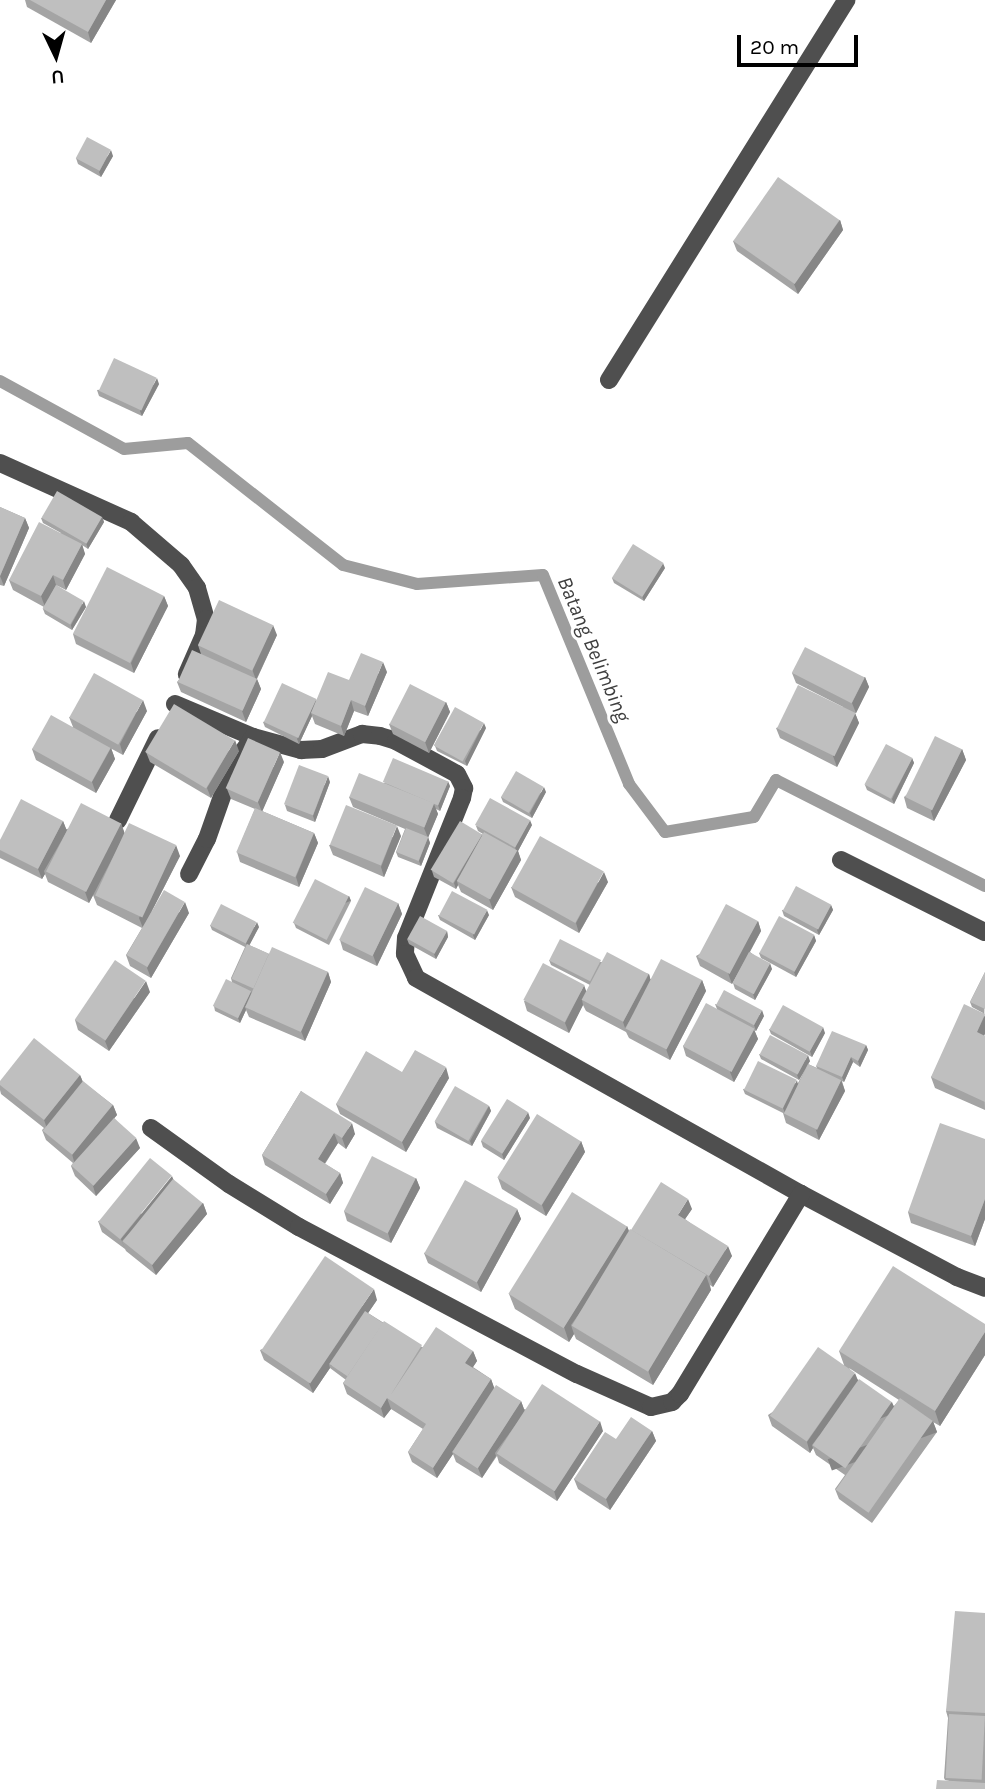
<!DOCTYPE html>
<style>
body{margin:0}
#map{position:relative;width:985px;height:1789px;overflow:hidden;background:#fff;font-family:Karla,sans-serif}
div>[style]{position:absolute}
.stream>*{height:12px;margin:-6px;padding:0 6px;transform-origin:6px;border-radius:6px;background:#9d9d9d}
.minor>*{height:18px;margin:-9px;padding:0 9px;transform-origin:9px;border-radius:9px;background:#4f4f4f}
.wall>*{inset:0;background:#a4a4a4}
.shaded-wall>*{inset:0;background:#868686;transform-origin:0 0}
.building>*{inset:0;background:#bfbfbf;transform-origin:0 0}
span{translate:-50% -50%;white-space:nowrap;text-align:center;line-height:1.15;-webkit-text-stroke:6px #fff;paint-order:stroke}
.water-label{font-size:21px;color:#3e3e3e;font-style:italic}
.north{position:absolute;left:21px;top:21px;width:70px;height:70px;-webkit-text-stroke:5px #fff;paint-order:stroke;rotate:175deg;font-size:19px;font-weight:700;line-height:28px;text-align:center;color:#000}
.north::after{content:'';display:block;margin:auto;width:24px;height:32px;background:#000;clip-path:polygon(50% 0,100% 100%,50% 72%,0 100%)}
.scale{position:absolute;left:737px;top:35px;width:121px;height:32px;box-sizing:border-box;border:4px solid #000;border-top:0;padding-left:9px;font-size:21px;line-height:24px;white-space:nowrap;color:#000;-webkit-text-stroke:5px #fff;paint-order:stroke}
</style>
<div id="map">
<div class="stream">
<i style="left:0;top:381px;width:141px;rotate:28.7deg"></i>
<i style="left:124px;top:449px;width:64px;rotate:-5.4deg"></i>
<i style="left:188px;top:443px;width:197px;rotate:38.2deg"></i>
<i style="left:343px;top:565px;width:76px;rotate:14.4deg"></i>
<i style="left:417px;top:584px;width:126px;rotate:-4.1deg"></i>
<i style="left:543px;top:575px;width:226px;rotate:67.6deg"></i>
<i style="left:629px;top:784px;width:60px;rotate:53.1deg"></i>
<i style="left:665px;top:832px;width:90px;rotate:-9.6deg"></i>
<i style="left:754px;top:817px;width:43px;rotate:-59.3deg"></i>
<i style="left:776px;top:780px;width:234px;rotate:26.9deg"></i>
</div>
<div class="minor">
<i style="left:609px;top:380px;width:448px;rotate:-58deg"></i>
<i style="left:0;top:463px;width:144px;rotate:24.2deg"></i>
<i style="left:131px;top:522px;width:66px;rotate:40.7deg"></i>
<i style="left:181px;top:565px;width:28px;rotate:55deg"></i>
<i style="left:197px;top:588px;width:32px;rotate:74deg"></i>
<i style="left:206px;top:619px;width:16px;rotate:97deg"></i>
<i style="left:204px;top:635px;width:43px;rotate:113.6deg"></i>
<i style="left:175px;top:704px;width:85px;rotate:22.9deg"></i>
<i style="left:253px;top:737px;width:50px;rotate:15.2deg"></i>
<i style="left:301px;top:750px;width:21px;rotate:-3deg"></i>
<i style="left:322px;top:749px;width:43px;rotate:-20.6deg"></i>
<i style="left:362px;top:734px;width:18px;rotate:6deg"></i>
<i style="left:380px;top:736px;width:17px;rotate:17deg"></i>
<i style="left:396px;top:741px;width:69px;rotate:28.4deg"></i>
<i style="left:457px;top:774px;width:16px;rotate:63deg"></i>
<i style="left:464px;top:788px;width:10px;rotate:101deg"></i>
<i style="left:462px;top:798px;width:151px;rotate:111.8deg"></i>
<i style="left:406px;top:938px;width:16px;rotate:94deg"></i>
<i style="left:405px;top:954px;width:26px;rotate:65deg"></i>
<i style="left:416px;top:978px;width:441px;rotate:29.3deg"></i>
<i style="left:801px;top:1194px;width:177px;rotate:28deg"></i>
<i style="left:957px;top:1277px;width:30px;rotate:21deg"></i>
<i style="left:118px;top:820px;width:91px;rotate:-64deg"></i>
<i style="left:841px;top:860px;width:161px;rotate:26.6deg"></i>
<i style="left:189px;top:874px;width:39px;rotate:-63deg"></i>
<i style="left:207px;top:839px;width:78px;rotate:-70.6deg"></i>
<i style="left:233px;top:765px;width:34px;rotate:-54deg"></i>
<i style="left:151px;top:1128px;width:96px;rotate:35.7deg"></i>
<i style="left:229px;top:1184px;width:82px;rotate:31.6deg"></i>
<i style="left:299px;top:1227px;width:314px;rotate:27.9deg"></i>
<i style="left:577px;top:1374px;width:81px;rotate:24deg"></i>
<i style="left:651px;top:1407px;width:22px;rotate:-13deg"></i>
<i style="left:672px;top:1402px;width:11px;rotate:-45deg"></i>
<i style="left:680px;top:1394px;width:234px;rotate:-58.8deg"></i>
</div>
<div class="wall">
<i style="clip-path:polygon(25px 0,116px 0,91px 43px,27px 7px)"></i>
<i style="clip-path:polygon(113px 156px,101px 177px,78px 164px,76px 158px)"></i>
<i style="clip-path:polygon(840px 220px,843px 230px,798px 294px,737px 251px,733px 241px)"></i>
<i style="clip-path:polygon(159px 384px,142px 416px,99px 396px,97px 390px)"></i>
<i style="clip-path:polygon(0 507px,25px 518px,29px 528px,4px 586px,0 585px)"></i>
<i style="clip-path:polygon(102px 517px,104px 522px,88px 549px,82px 545px,85px 554px,66px 590px,56px 585px,86px 607px,72px 630px,45px 614px,43px 609px,44px 607px,13px 590px,9px 580px,61px 533px,43px 523px,41px 518px)"></i>
<i style="clip-path:polygon(665px 568px,644px 601px,614px 583px,612px 578px)"></i>
<i style="clip-path:polygon(164px 596px,168px 606px,134px 673px,76px 644px,73px 634px)"></i>
<i style="clip-path:polygon(277px 635px,257px 679px,261px 689px,246px 722px,181px 692px,177px 682px,201px 654px,198px 645px)"></i>
<i style="clip-path:polygon(387px 672px,368px 716px,354px 711px,344px 736px,315px 724px,312px 716px,299px 744px,265px 727px,263px 722px,316px 701px,349px 680px)"></i>
<i style="clip-path:polygon(792px 673px,865px 677px,869px 687px,856px 713px,855px 713px,859px 723px,837px 767px,780px 738px,776px 728px,843px 707px,796px 683px)"></i>
<i style="clip-path:polygon(446px 702px,450px 712px,429px 753px,393px 734px,389px 724px)"></i>
<i style="clip-path:polygon(147px 711px,123px 755px,99px 742px,111px 748px,115px 759px,96px 793px,36px 760px,32px 749px,73px 727px,69px 717px)"></i>
<i style="clip-path:polygon(486px 728px,467px 766px,437px 751px,435px 746px)"></i>
<i style="clip-path:polygon(962px 749px,966px 760px,934px 821px,907px 808px,904px 797px)"></i>
<i style="clip-path:polygon(239px 751px,211px 798px,150px 762px,146px 752px)"></i>
<i style="clip-path:polygon(912px 758px,914px 763px,894px 804px,867px 790px,865px 785px)"></i>
<i style="clip-path:polygon(284px 762px,262px 811px,314px 833px,318px 843px,299px 887px,240px 862px,237px 852px,255px 809px,231px 799px,227px 789px)"></i>
<i style="clip-path:polygon(330px 782px,315px 822px,287px 811px,285px 805px)"></i>
<i style="clip-path:polygon(384px 783px,450px 786px,440px 811px,436px 809px,438px 814px,428px 837px,430px 843px,421px 866px,398px 857px,396px 852px,405px 829px,353px 807px,349px 797px)"></i>
<i style="clip-path:polygon(546px 792px,532px 818px,503px 802px,501px 797px)"></i>
<i style="clip-path:polygon(63px 821px,66px 829px,121px 823px,124px 833px,180px 856px,152px 911px,189px 913px,151px 978px,130px 966px,126px 955px,142px 928px,97px 905px,93px 895px,105px 872px,89px 903px,48px 882px,45px 874px,42px 879px,0 858px,0 840px)"></i>
<i style="clip-path:polygon(532px 825px,518px 851px,521px 860px,493px 910px,461px 892px,458px 885px,456px 889px,434px 877px,432px 871px,482px 834px,483px 835px,483px 834px,478px 831px,476px 826px)"></i>
<i style="clip-path:polygon(401px 836px,384px 877px,333px 855px,329px 845px)"></i>
<i style="clip-path:polygon(608px 882px,579px 933px,515px 897px,511px 887px)"></i>
<i style="clip-path:polygon(349px 896px,351px 901px,329px 945px,296px 928px,294px 923px)"></i>
<i style="clip-path:polygon(398px 903px,402px 914px,377px 966px,343px 950px,340px 940px)"></i>
<i style="clip-path:polygon(831px 905px,833px 910px,819px 935px,784px 916px,782px 910px)"></i>
<i style="clip-path:polygon(438px 915px,489px 915px,475px 940px,440px 920px)"></i>
<i style="clip-path:polygon(758px 921px,761px 931px,750px 952px,772px 969px,755px 1000px,735px 989px,733px 983px,746px 958px,732px 984px,700px 966px,696px 956px)"></i>
<i style="clip-path:polygon(210px 925px,259px 927px,249px 945px,269px 954px,328px 972px,331px 982px,305px 1041px,249px 1017px,246px 1010px,240px 1023px,215px 1011px,214px 1006px,232px 982px,231px 978px,245px 947px,212px 930px)"></i>
<i style="clip-path:polygon(447px 931px,448px 937px,436px 959px,409px 944px,407px 939px)"></i>
<i style="clip-path:polygon(814px 935px,816px 941px,796px 977px,761px 958px,759px 953px)"></i>
<i style="clip-path:polygon(549px 960px,602px 962px,649px 974px,650px 979px,702px 980px,706px 991px,670px 1060px,629px 1038px,626px 1032px,586px 1011px,583px 1005px,569px 1033px,527px 1011px,524px 1001px,587px 991px,590px 985px,551px 965px)"></i>
<i style="clip-path:polygon(985px 972px,984px 1035px,985px 1110px,935px 1088px,931px 1077px,983px 1013px,972px 1007px,970px 1002px)"></i>
<i style="clip-path:polygon(150px 992px,109px 1051px,78px 1030px,75px 1020px)"></i>
<i style="clip-path:polygon(715px 1004px,764px 1016px,756px 1031px,754px 1030px,758px 1039px,734px 1082px,686px 1056px,683px 1046px,717px 1009px)"></i>
<i style="clip-path:polygon(769px 1029px,825px 1033px,812px 1057px,771px 1034px)"></i>
<i style="clip-path:polygon(866px 1045px,868px 1050px,860px 1067px,853px 1062px,844px 1082px,842px 1081px,845px 1091px,819px 1140px,786px 1123px,783px 1113px,745px 1094px,743px 1089px,798px 1083px,806px 1068px,799px 1080px,761px 1059px,759px 1054px,810px 1061px,808px 1064px,817px 1068px,816px 1066px)"></i>
<i style="clip-path:polygon(402px 1072px,449px 1078px,406px 1152px,340px 1114px,336px 1104px)"></i>
<i style="clip-path:polygon(80px 1075px,83px 1082px,113px 1105px,117px 1115px,114px 1118px,140px 1148px,96px 1196px,75px 1176px,71px 1166px,73px 1163px,46px 1140px,42px 1130px,44px 1128px,1px 1094px,0 1090px,0 1081px)"></i>
<i style="clip-path:polygon(301px 1091px,355px 1134px,346px 1149px,338px 1143px,325px 1164px,340px 1173px,343px 1183px,330px 1204px,265px 1165px,262px 1155px)"></i>
<i style="clip-path:polygon(489px 1106px,491px 1111px,472px 1146px,437px 1128px,435px 1122px)"></i>
<i style="clip-path:polygon(530px 1118px,504px 1160px,483px 1147px,481px 1141px)"></i>
<i style="clip-path:polygon(985px 1139px,985px 1219px,975px 1246px,911px 1223px,908px 1212px)"></i>
<i style="clip-path:polygon(581px 1141px,585px 1152px,546px 1216px,502px 1189px,498px 1178px)"></i>
<i style="clip-path:polygon(416px 1178px,420px 1188px,391px 1243px,347px 1221px,344px 1211px)"></i>
<i style="clip-path:polygon(203px 1203px,207px 1214px,156px 1275px,126px 1251px,125px 1249px,102px 1232px,98px 1221px)"></i>
<i style="clip-path:polygon(517px 1209px,521px 1219px,481px 1292px,428px 1263px,424px 1253px)"></i>
<i style="clip-path:polygon(692px 1209px,685px 1219px,732px 1256px,713px 1287px,710px 1285px,711px 1290px,653px 1385px,576px 1339px,574px 1334px,569px 1342px,515px 1309px,509px 1294px,627px 1226px,629px 1231px)"></i>
<i style="clip-path:polygon(377px 1300px,368px 1313px,422px 1347px,473px 1351px,477px 1361px,473px 1367px,491px 1379px,494px 1388px,521px 1401px,524px 1409px,603px 1431px,557px 1501px,499px 1463px,497px 1456px,482px 1478px,456px 1462px,453px 1454px,437px 1478px,412px 1462px,408px 1452px,423px 1429px,391px 1409px,384px 1418px,347px 1394px,343px 1383px,346px 1380px,330px 1368px,313px 1393px,264px 1360px,260px 1350px)"></i>
<i style="clip-path:polygon(evenodd,985px 1324px,985px 1355px,940px 1426px,933px 1422px,937px 1432px,872px 1523px,839px 1499px,835px 1489px,845px 1475px,816px 1455px,813px 1448px,810px 1453px,772px 1426px,768px 1415px,844px 1365px,839px 1351px,985px 1324px,849px 1368px,899px 1400px,894px 1406px,858px 1380px,849px 1368px)"></i>
<i style="clip-path:polygon(652px 1431px,656px 1441px,610px 1510px,578px 1489px,574px 1479px,616px 1439px)"></i>
<i style="clip-path:polygon(985px 1613px,985px 1789px,945px 1780px,944px 1778px,948px 1718px,946px 1711px)"></i>
</div>
<div class="shaded-wall">
<i style="clip-path:polygon(106px 0,116px 0,91px 43px,88px 32px)"></i>
<i style="clip-path:polygon(111px 150px,113px 156px,101px 177px,99px 172px)"></i>
<i style="clip-path:polygon(840px 220px,843px 230px,798px 294px,794px 284px)"></i>
<i style="clip-path:polygon(157px 378px,159px 384px,142px 416px,140px 411px)"></i>
<i style="clip-path:polygon(102px 517px,104px 522px,88px 549px,86px 543px)"></i>
<i style="clip-path:polygon(25px 518px,29px 528px,4px 586px,0 576px)"></i>
<i style="clip-path:polygon(82px 544px,85px 554px,66px 590px,63px 580px)"></i>
<i style="clip-path:polygon(663px 563px,665px 568px,644px 601px,642px 596px)"></i>
<i style="clip-path:polygon(53px 575px,56px 585px,45px 607px,41px 596px)"></i>
<i style="clip-path:polygon(164px 596px,168px 606px,134px 673px,131px 663px)"></i>
<i style="clip-path:polygon(84px 601px,86px 607px,72px 630px,71px 625px)"></i>
<i style="clip-path:polygon(273px 625px,277px 635px,256px 680px,252px 669px)"></i>
<i style="clip-path:polygon(383px 662px,387px 672px,368px 716px,365px 706px)"></i>
<i style="clip-path:polygon(865px 677px,869px 687px,856px 713px,852px 703px)"></i>
<i style="clip-path:polygon(257px 679px,261px 689px,246px 722px,242px 711px)"></i>
<i style="clip-path:polygon(316px 699px,318px 705px,311px 713px,312px 716px,299px 744px,297px 739px)"></i>
<i style="clip-path:polygon(143px 700px,147px 711px,123px 755px,120px 744px)"></i>
<i style="clip-path:polygon(351px 700px,354px 711px,344px 736px,341px 726px)"></i>
<i style="clip-path:polygon(446px 702px,450px 712px,429px 753px,425px 742px)"></i>
<i style="clip-path:polygon(855px 713px,859px 723px,837px 767px,833px 756px)"></i>
<i style="clip-path:polygon(484px 723px,486px 728px,467px 766px,465px 761px)"></i>
<i style="clip-path:polygon(235px 740px,239px 751px,211px 798px,207px 788px)"></i>
<i style="clip-path:polygon(111px 748px,115px 759px,96px 793px,92px 782px)"></i>
<i style="clip-path:polygon(962px 749px,966px 760px,934px 821px,931px 811px)"></i>
<i style="clip-path:polygon(280px 752px,284px 762px,262px 812px,258px 802px)"></i>
<i style="clip-path:polygon(912px 758px,914px 763px,894px 804px,892px 799px)"></i>
<i style="clip-path:polygon(328px 776px,330px 782px,315px 822px,313px 816px)"></i>
<i style="clip-path:polygon(448px 781px,450px 786px,440px 811px,438px 805px)"></i>
<i style="clip-path:polygon(544px 787px,546px 792px,532px 818px,530px 813px)"></i>
<i style="clip-path:polygon(434px 804px,438px 814px,428px 838px,424px 828px)"></i>
<i style="clip-path:polygon(530px 820px,532px 825px,518px 851px,521px 860px,493px 910px,489px 899px,516px 851px,515px 847px)"></i>
<i style="clip-path:polygon(63px 821px,67px 831px,44px 871px,45px 874px,42px 879px,38px 869px)"></i>
<i style="clip-path:polygon(121px 823px,125px 834px,89px 903px,85px 892px)"></i>
<i style="clip-path:polygon(397px 826px,401px 836px,384px 877px,381px 867px)"></i>
<i style="clip-path:polygon(314px 833px,318px 843px,299px 887px,296px 877px)"></i>
<i style="clip-path:polygon(482px 834px,484px 839px,457px 881px,458px 885px,456px 889px,454px 883px)"></i>
<i style="clip-path:polygon(428px 837px,430px 843px,421px 866px,419px 861px)"></i>
<i style="clip-path:polygon(176px 845px,180px 856px,143px 928px,139px 918px)"></i>
<i style="clip-path:polygon(604px 872px,608px 882px,579px 933px,576px 923px)"></i>
<i style="left:349px;top:896px;width:5px;height:49px;rotate:68deg"></i>
<i style="clip-path:polygon(185px 902px,189px 913px,151px 978px,147px 968px)"></i>
<i style="clip-path:polygon(398px 903px,402px 914px,377px 966px,373px 955px)"></i>
<i style="clip-path:polygon(831px 905px,833px 910px,819px 935px,817px 930px)"></i>
<i style="clip-path:polygon(487px 910px,489px 915px,475px 940px,473px 935px)"></i>
<i style="clip-path:polygon(758px 921px,761px 931px,732px 984px,728px 973px)"></i>
<i style="clip-path:polygon(257px 922px,259px 927px,248px 948px,246px 943px)"></i>
<i style="clip-path:polygon(447px 931px,448px 937px,436px 959px,434px 954px)"></i>
<i style="clip-path:polygon(814px 935px,816px 941px,796px 977px,794px 972px)"></i>
<i style="clip-path:polygon(770px 963px,772px 969px,755px 1000px,753px 994px)"></i>
<i style="clip-path:polygon(328px 972px,331px 982px,305px 1041px,301px 1031px)"></i>
<i style="clip-path:polygon(649px 974px,652px 985px,625px 1028px,623px 1022px)"></i>
<i style="clip-path:polygon(702px 980px,706px 991px,670px 1060px,666px 1049px)"></i>
<i style="clip-path:polygon(146px 981px,150px 992px,109px 1051px,105px 1041px)"></i>
<i style="clip-path:polygon(584px 985px,588px 996px,582px 1000px,583px 1005px,569px 1033px,565px 1023px)"></i>
<i style="clip-path:polygon(251px 991px,253px 996px,245px 1007px,246px 1010px,240px 1023px,238px 1018px)"></i>
<i style="clip-path:polygon(762px 1010px,764px 1016px,756px 1031px,754px 1025px)"></i>
<i style="clip-path:polygon(985px 1015px,985px 1034px,981px 1043px,977px 1032px)"></i>
<i style="clip-path:polygon(823px 1027px,825px 1033px,812px 1057px,810px 1051px)"></i>
<i style="clip-path:polygon(754px 1029px,758px 1039px,734px 1082px,730px 1072px)"></i>
<i style="clip-path:polygon(866px 1045px,868px 1050px,860px 1067px,858px 1061px)"></i>
<i style="clip-path:polygon(808px 1055px,810px 1061px,799px 1080px,797px 1075px)"></i>
<i style="clip-path:polygon(851px 1057px,853px 1062px,844px 1082px,842px 1077px)"></i>
<i style="clip-path:polygon(446px 1067px,449px 1078px,406px 1152px,402px 1142px)"></i>
<i style="clip-path:polygon(80px 1075px,84px 1085px,48px 1131px,44px 1120px)"></i>
<i style="clip-path:polygon(797px 1080px,798px 1085px,785px 1113px,783px 1108px)"></i>
<i style="clip-path:polygon(841px 1080px,845px 1091px,819px 1140px,816px 1130px)"></i>
<i style="clip-path:polygon(113px 1105px,117px 1115px,75px 1165px,72px 1154px)"></i>
<i style="clip-path:polygon(489px 1106px,491px 1111px,472px 1146px,470px 1141px)"></i>
<i style="clip-path:polygon(528px 1112px,530px 1118px,504px 1160px,502px 1154px)"></i>
<i style="clip-path:polygon(352px 1123px,355px 1134px,346px 1149px,342px 1138px)"></i>
<i style="clip-path:polygon(334px 1133px,338px 1143px,321px 1169px,318px 1159px)"></i>
<i style="clip-path:polygon(136px 1138px,140px 1148px,96px 1196px,93px 1186px)"></i>
<i style="clip-path:polygon(581px 1141px,585px 1152px,546px 1216px,542px 1205px)"></i>
<i style="clip-path:polygon(340px 1173px,343px 1183px,330px 1204px,326px 1194px)"></i>
<i style="clip-path:polygon(172px 1176px,176px 1186px,122px 1241px,125px 1249px,121px 1239px)"></i>
<i style="clip-path:polygon(416px 1178px,420px 1188px,391px 1243px,388px 1233px)"></i>
<i style="clip-path:polygon(688px 1199px,692px 1209px,681px 1225px,678px 1215px)"></i>
<i style="clip-path:polygon(985px 1199px,985px 1219px,975px 1246px,971px 1236px)"></i>
<i style="clip-path:polygon(203px 1203px,207px 1214px,156px 1275px,152px 1265px)"></i>
<i style="clip-path:polygon(517px 1209px,521px 1219px,481px 1292px,477px 1282px)"></i>
<i style="clip-path:polygon(627px 1226px,632px 1240px,571px 1325px,574px 1334px,569px 1342px,564px 1327px)"></i>
<i style="clip-path:polygon(728px 1246px,732px 1256px,713px 1287px,709px 1276px)"></i>
<i style="clip-path:polygon(706px 1275px,711px 1290px,653px 1385px,648px 1370px)"></i>
<i style="clip-path:polygon(374px 1289px,377px 1300px,332px 1366px,329px 1364px,330px 1368px,313px 1393px,309px 1383px)"></i>
<i style="clip-path:polygon(985px 1332px,985px 1355px,940px 1426px,935px 1411px)"></i>
<i style="clip-path:polygon(473px 1351px,477px 1361px,469px 1373px,465px 1363px)"></i>
<i style="clip-path:polygon(855px 1373px,859px 1383px,812px 1445px,813px 1448px,810px 1453px,807px 1442px)"></i>
<i style="clip-path:polygon(491px 1379px,495px 1390px,452px 1452px,453px 1454px,437px 1478px,433px 1468px)"></i>
<i style="clip-path:polygon(387px 1398px,391px 1409px,384px 1418px,381px 1408px)"></i>
<i style="clip-path:polygon(521px 1401px,525px 1412px,495px 1453px,496px 1456px,482px 1478px,478px 1468px)"></i>
<i style="left:892px;top:1402px;width:11px;height:81px;rotate:68deg"></i>
<i style="clip-path:polygon(600px 1421px,603px 1431px,557px 1501px,554px 1491px)"></i>
<i style="left:933px;top:1421px;width:12px;height:112px;rotate:70deg"></i>
<i style="clip-path:polygon(652px 1431px,656px 1441px,610px 1510px,606px 1499px)"></i>
</div>
<div class="building">
<i style="clip-path:polygon(30px 0,106px 0,88px 32px)"></i>
<i style="left:87px;top:137px;width:27px;height:24px;rotate:28deg"></i>
<i style="left:778px;top:177px;width:75px;height:78px;rotate:35deg"></i>
<i style="left:114px;top:358px;width:47px;height:36px;rotate:25deg"></i>
<i style="left:57px;top:491px;width:52px;height:31px;rotate:30deg"></i>
<i style="clip-path:polygon(0 507px,25px 518px,0 576px)"></i>
<i style="clip-path:polygon(39px 522px,82px 544px,63px 580px,53px 575px,41px 596px,9px 580px)"></i>
<i style="left:633px;top:544px;width:36px;height:40px;rotate:32deg"></i>
<i style="left:107px;top:567px;width:64px;height:75px;rotate:27deg"></i>
<i style="left:56px;top:585px;width:32px;height:27px;rotate:30deg"></i>
<i style="left:219px;top:600px;width:60px;height:50px;rotate:25deg"></i>
<i style="left:805px;top:647px;width:67px;height:29px;rotate:27deg"></i>
<i style="left:192px;top:650px;width:71px;height:35px;rotate:24deg"></i>
<i style="clip-path:polygon(361px 653px,383px 662px,365px 706px,351px 700px,341px 726px,311px 713px,328px 672px,349px 680px)"></i>
<i style="left:94px;top:673px;width:56px;height:51px;rotate:29deg"></i>
<i style="left:282px;top:683px;width:38px;height:43px;rotate:25deg"></i>
<i style="left:410px;top:684px;width:40px;height:45px;rotate:27deg"></i>
<i style="left:798px;top:685px;width:64px;height:48px;rotate:26deg"></i>
<i style="left:174px;top:704px;width:71px;height:56px;rotate:31deg"></i>
<i style="left:455px;top:707px;width:33px;height:44px;rotate:29deg"></i>
<i style="left:51px;top:715px;width:68px;height:39px;rotate:29deg"></i>
<i style="left:935px;top:736px;width:30px;height:68px;rotate:26deg"></i>
<i style="left:248px;top:738px;width:35px;height:55px;rotate:24deg"></i>
<i style="left:886px;top:744px;width:30px;height:46px;rotate:28deg"></i>
<i style="left:393px;top:758px;width:60px;height:26px;rotate:23deg"></i>
<i style="left:299px;top:765px;width:31px;height:42px;rotate:21deg"></i>
<i style="left:516px;top:771px;width:32px;height:30px;rotate:30deg"></i>
<i style="left:359px;top:773px;width:81px;height:26px;rotate:22deg"></i>
<i style="left:490px;top:798px;width:46px;height:31px;rotate:29deg"></i>
<i style="clip-path:polygon(21px 799px,63px 821px,38px 869px,0 850px,0 840px)"></i>
<i style="left:81px;top:803px;width:45px;height:77px;rotate:27deg"></i>
<i style="left:346px;top:805px;width:55px;height:43px;rotate:22deg"></i>
<i style="left:255px;top:808px;width:64px;height:48px;rotate:23deg"></i>
<i style="left:460px;top:821px;width:26px;height:57px;rotate:31deg"></i>
<i style="left:129px;top:823px;width:52px;height:80px;rotate:25deg"></i>
<i style="left:406px;top:828px;width:24px;height:26px;rotate:22deg"></i>
<i style="left:484px;top:832px;width:38px;height:56px;rotate:29deg"></i>
<i style="left:540px;top:836px;width:73px;height:59px;rotate:29deg"></i>
<i style="left:315px;top:879px;width:38px;height:49px;rotate:27deg"></i>
<i style="left:796px;top:886px;width:40px;height:28px;rotate:28deg"></i>
<i style="left:365px;top:887px;width:37px;height:59px;rotate:26deg"></i>
<i style="left:164px;top:890px;width:24px;height:75px;rotate:30deg"></i>
<i style="left:452px;top:891px;width:40px;height:28px;rotate:28deg"></i>
<i style="left:221px;top:904px;width:40px;height:24px;rotate:27deg"></i>
<i style="left:726px;top:904px;width:36px;height:60px;rotate:28deg"></i>
<i style="left:420px;top:916px;width:31px;height:26px;rotate:29deg"></i>
<i style="left:779px;top:916px;width:40px;height:42px;rotate:28deg"></i>
<i style="left:560px;top:939px;width:46px;height:24px;rotate:27deg"></i>
<i style="left:247px;top:944px;width:24px;height:38px;rotate:24deg"></i>
<i style="left:272px;top:947px;width:61px;height:66px;rotate:24deg"></i>
<i style="left:607px;top:952px;width:47px;height:54px;rotate:28deg"></i>
<i style="left:749px;top:952px;width:24px;height:35px;rotate:28deg"></i>
<i style="left:661px;top:959px;width:46px;height:78px;rotate:27deg"></i>
<i style="left:115px;top:960px;width:37px;height:72px;rotate:34deg"></i>
<i style="left:543px;top:963px;width:47px;height:42px;rotate:28deg"></i>
<i style="clip-path:polygon(985px 972px,985px 1009px,970px 1002px)"></i>
<i style="left:226px;top:979px;width:28px;height:30px;rotate:26deg"></i>
<i style="left:724px;top:990px;width:43px;height:17px;rotate:28deg"></i>
<i style="left:706px;top:1003px;width:55px;height:49px;rotate:28deg"></i>
<i style="clip-path:polygon(964px 1004px,985px 1014px,977px 1032px,985px 1036px,985px 1102px,931px 1077px)"></i>
<i style="left:783px;top:1005px;width:46px;height:28px;rotate:29deg"></i>
<i style="clip-path:polygon(832px 1031px,866px 1045px,858px 1061px,851px 1057px,842px 1077px,816px 1066px)"></i>
<i style="left:770px;top:1035px;width:43px;height:22px;rotate:28deg"></i>
<i style="clip-path:polygon(34px 1038px,80px 1075px,44px 1120px,0 1085px,0 1081px)"></i>
<i style="clip-path:polygon(415px 1050px,446px 1067px,402px 1142px,336px 1104px,366px 1051px,402px 1072px)"></i>
<i style="left:758px;top:1061px;width:43px;height:32px;rotate:26deg"></i>
<i style="left:808px;top:1064px;width:37px;height:55px;rotate:26deg"></i>
<i style="left:83px;top:1081px;width:38px;height:64px;rotate:39deg"></i>
<i style="left:455px;top:1086px;width:39px;height:41px;rotate:30deg"></i>
<i style="clip-path:polygon(301px 1091px,352px 1123px,342px 1138px,334px 1133px,318px 1159px,340px 1173px,326px 1194px,262px 1155px)"></i>
<i style="left:507px;top:1099px;width:25px;height:49px;rotate:32deg"></i>
<i style="left:537px;top:1114px;width:52px;height:75px;rotate:32deg"></i>
<i style="left:114px;top:1118px;width:30px;height:64px;rotate:42deg"></i>
<i style="clip-path:polygon(940px 1123px,985px 1139px,985px 1199px,971px 1236px,908px 1212px)"></i>
<i style="left:372px;top:1156px;width:49px;height:62px;rotate:27deg"></i>
<i style="left:150px;top:1158px;width:28px;height:82px;rotate:39deg"></i>
<i style="left:173px;top:1179px;width:38px;height:80px;rotate:39deg"></i>
<i style="left:465px;top:1180px;width:60px;height:84px;rotate:29deg"></i>
<i style="clip-path:polygon(661px 1182px,688px 1199px,678px 1215px,728px 1246px,709px 1276px,631px 1230px)"></i>
<i style="left:572px;top:1192px;width:65px;height:120px;rotate:32deg"></i>
<i style="left:630px;top:1229px;width:89px;height:113px;rotate:31deg"></i>
<i style="left:325px;top:1256px;width:59px;height:114px;rotate:34deg"></i>
<i style="clip-path:polygon(893px 1266px,985px 1324px,985px 1332px,935px 1411px,839px 1351px)"></i>
<i style="left:365px;top:1311px;width:22px;height:64px;rotate:34deg"></i>
<i style="clip-path:polygon(384px 1321px,422px 1345px,390px 1396px,436px 1327px,473px 1351px,465px 1363px,491px 1379px,433px 1468px,408px 1452px,426px 1424px,387px 1398px,381px 1408px,343px 1383px)"></i>
<i style="left:818px;top:1347px;width:45px;height:84px;rotate:35deg"></i>
<i style="left:859px;top:1379px;width:40px;height:81px;rotate:35deg"></i>
<i style="left:542px;top:1384px;width:69px;height:83px;rotate:33deg"></i>
<i style="left:496px;top:1385px;width:30px;height:80px;rotate:33deg"></i>
<i style="left:900px;top:1398px;width:40px;height:112px;rotate:35deg"></i>
<i style="clip-path:polygon(631px 1417px,652px 1431px,606px 1499px,574px 1479px,605px 1432px,616px 1439px)"></i>
<i style="clip-path:polygon(955px 1611px,985px 1613px,985px 1713px,946px 1711px)"></i>
<i style="left:949px;top:1714px;width:36px;height:64px;rotate:3deg"></i>
<i style="clip-path:polygon(937px 1780px,985px 1783px,985px 1789px,936px 1789px)"></i>
</div>
<div class="water-label">
<span style="left:594px;top:649px;rotate:67deg">Batang Belimbing</span>
</div>
<div class="north">U</div>
<div class="scale">20 m</div>
</div>
